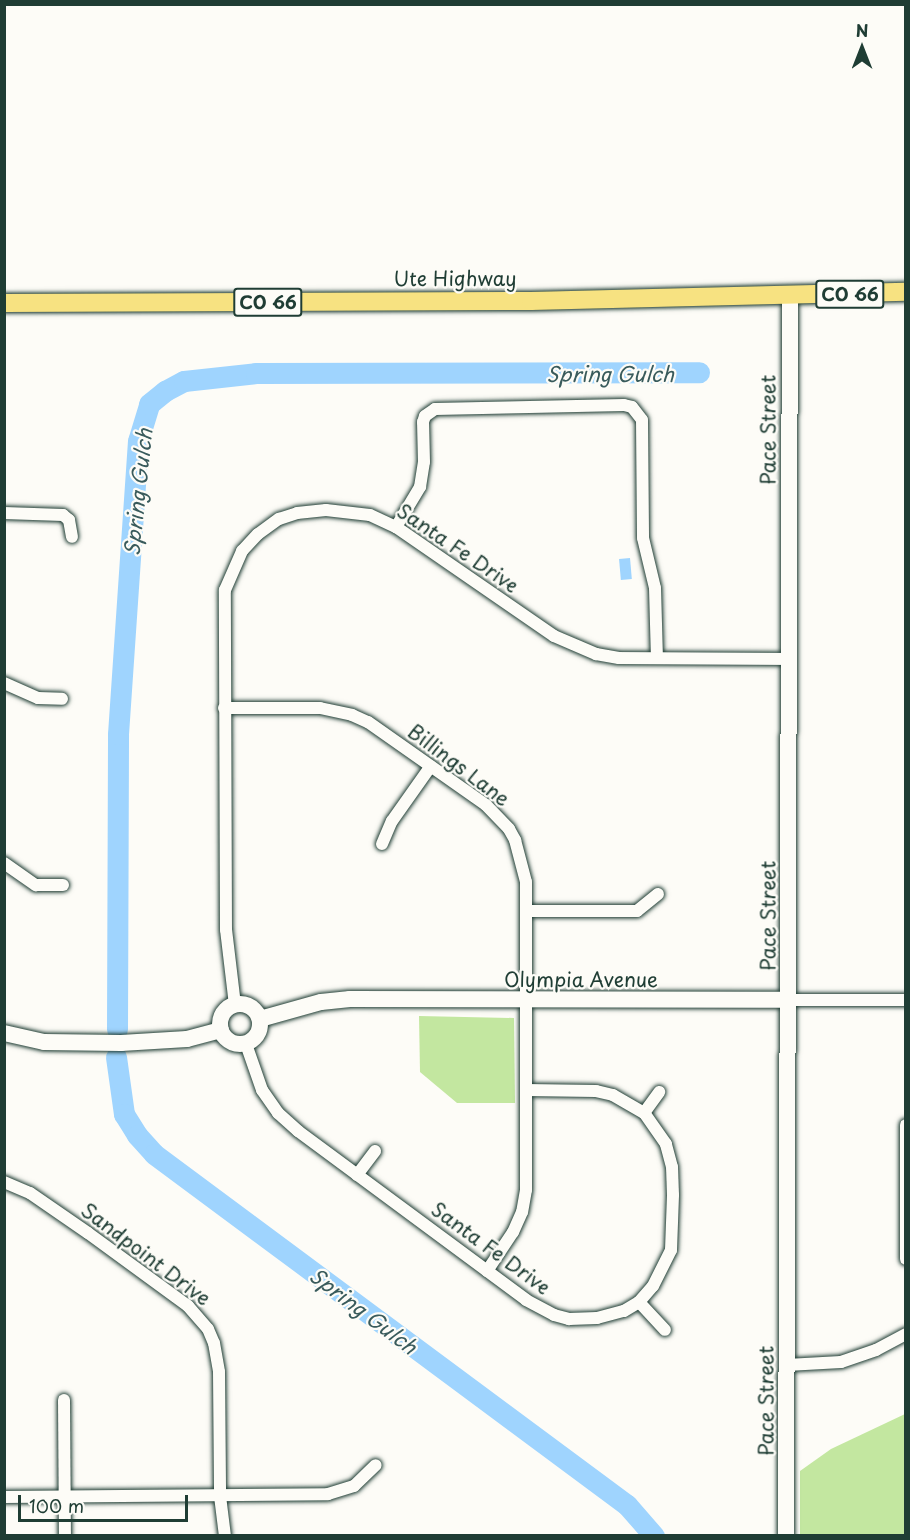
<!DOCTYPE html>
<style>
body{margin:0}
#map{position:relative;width:910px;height:1540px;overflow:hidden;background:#fdfcf7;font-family:"Playpen Sans",sans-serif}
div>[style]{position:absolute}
.green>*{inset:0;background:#c3e7a0}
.water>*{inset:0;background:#9fd4fe;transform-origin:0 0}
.river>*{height:21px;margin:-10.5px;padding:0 10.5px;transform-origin:10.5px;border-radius:10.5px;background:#9fd4fe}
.roads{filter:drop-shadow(0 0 2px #1f3d34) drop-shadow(0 0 2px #1f3d34)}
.street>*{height:12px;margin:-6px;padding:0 6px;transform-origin:6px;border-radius:6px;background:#fdfcf7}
.secondary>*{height:16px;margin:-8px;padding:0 8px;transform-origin:8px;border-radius:8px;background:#fdfcf7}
.secondary>.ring{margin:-8px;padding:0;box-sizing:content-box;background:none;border:16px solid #fdfcf7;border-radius:50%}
.primary>*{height:18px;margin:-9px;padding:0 9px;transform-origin:9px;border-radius:9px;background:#f7e281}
span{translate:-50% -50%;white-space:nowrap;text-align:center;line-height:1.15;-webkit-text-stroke:4.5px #fdfcf7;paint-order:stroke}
.shield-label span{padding:2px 4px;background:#fdfcf7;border:2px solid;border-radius:4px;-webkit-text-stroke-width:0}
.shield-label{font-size:18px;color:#1f3d34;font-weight:700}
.street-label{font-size:20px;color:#1f3d34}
.water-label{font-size:21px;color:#395b5c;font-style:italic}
.frame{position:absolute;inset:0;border:6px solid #1f3d34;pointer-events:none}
.north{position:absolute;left:832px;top:18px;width:60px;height:60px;-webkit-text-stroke:4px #fdfcf7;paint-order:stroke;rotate:0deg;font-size:16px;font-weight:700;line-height:24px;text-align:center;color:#1f3d34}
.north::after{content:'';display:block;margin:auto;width:21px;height:27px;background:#1f3d34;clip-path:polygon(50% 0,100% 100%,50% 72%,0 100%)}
.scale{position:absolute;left:18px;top:1495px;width:170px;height:27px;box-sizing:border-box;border:3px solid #1f3d34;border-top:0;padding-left:8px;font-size:18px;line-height:21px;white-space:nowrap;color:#1f3d34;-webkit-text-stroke:4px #fdfcf7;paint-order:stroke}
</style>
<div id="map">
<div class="green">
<i style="clip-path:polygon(419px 1016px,514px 1018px,515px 1103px,457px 1103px,420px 1072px)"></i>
<i style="clip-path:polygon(905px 1414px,905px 1535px,800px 1535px,800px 1471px,831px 1449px)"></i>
</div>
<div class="water">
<i style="left:630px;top:558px;width:21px;height:11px;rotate:85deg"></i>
</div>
<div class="river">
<i style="left:117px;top:1029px;width:295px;rotate:-89.8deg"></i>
<i style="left:118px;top:734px;width:294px;rotate:-86.1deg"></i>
<i style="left:138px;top:441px;width:39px;rotate:-73deg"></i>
<i style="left:149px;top:404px;width:21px;rotate:-39deg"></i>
<i style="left:165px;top:391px;width:21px;rotate:-28deg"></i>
<i style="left:184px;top:381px;width:72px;rotate:-6.3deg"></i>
<i style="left:256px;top:373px;width:443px;rotate:-0.1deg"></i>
<i style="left:116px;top:1057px;width:58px;rotate:82deg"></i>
<i style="left:124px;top:1114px;width:25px;rotate:58deg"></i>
<i style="left:137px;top:1135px;width:25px;rotate:48deg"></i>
<i style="left:154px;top:1154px;width:589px;rotate:36.58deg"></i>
<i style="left:627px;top:1505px;width:41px;rotate:48.9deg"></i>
</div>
<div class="roads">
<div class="street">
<i style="left:4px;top:513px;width:59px;rotate:1.9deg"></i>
<i style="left:63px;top:515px;width:8px;rotate:40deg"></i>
<i style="left:69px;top:520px;width:17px;rotate:80deg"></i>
<i style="left:396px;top:527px;width:47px;rotate:-59deg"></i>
<i style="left:420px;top:487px;width:25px;rotate:-81deg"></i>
<i style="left:424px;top:462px;width:40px;rotate:-91.4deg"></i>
<i style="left:423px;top:422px;width:6px;rotate:-72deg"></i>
<i style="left:425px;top:416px;width:12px;rotate:-35deg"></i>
<i style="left:435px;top:409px;width:189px;rotate:-1.2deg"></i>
<i style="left:624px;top:405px;width:8px;rotate:14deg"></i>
<i style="left:632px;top:407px;width:16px;rotate:52deg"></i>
<i style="left:642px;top:420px;width:118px;rotate:89.5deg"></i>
<i style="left:643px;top:538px;width:51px;rotate:76.5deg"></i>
<i style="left:655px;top:588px;width:70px;rotate:88.4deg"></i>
<i style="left:4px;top:683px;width:37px;rotate:24deg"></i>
<i style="left:38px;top:698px;width:24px;rotate:2deg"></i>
<i style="left:224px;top:708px;width:96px"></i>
<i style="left:320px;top:708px;width:33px;rotate:12deg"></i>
<i style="left:352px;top:715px;width:17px;rotate:24deg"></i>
<i style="left:368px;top:722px;width:144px;rotate:35.1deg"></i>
<i style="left:486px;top:805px;width:33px;rotate:46deg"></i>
<i style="left:509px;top:829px;width:13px;rotate:61deg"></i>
<i style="left:515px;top:840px;width:43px;rotate:75.3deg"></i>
<i style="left:526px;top:882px;width:308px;rotate:90deg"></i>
<i style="left:526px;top:1190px;width:22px;rotate:100deg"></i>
<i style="left:522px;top:1212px;width:22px;rotate:114deg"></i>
<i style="left:513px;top:1232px;width:47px;rotate:123.7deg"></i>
<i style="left:382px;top:844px;width:25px;rotate:-67deg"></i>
<i style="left:392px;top:821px;width:67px;rotate:-54.7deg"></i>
<i style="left:4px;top:863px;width:39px;rotate:35deg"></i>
<i style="left:36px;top:885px;width:27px"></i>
<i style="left:526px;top:911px;width:111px"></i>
<i style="left:637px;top:911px;width:27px;rotate:-39deg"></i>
<i style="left:789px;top:1000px;width:117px"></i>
<i style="left:235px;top:1005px;width:76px;rotate:-96.8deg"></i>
<i style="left:226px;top:930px;width:340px;rotate:-90.2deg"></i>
<i style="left:225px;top:590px;width:43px;rotate:-66.4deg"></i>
<i style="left:242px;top:551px;width:23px;rotate:-47deg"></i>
<i style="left:258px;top:534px;width:26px;rotate:-36deg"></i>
<i style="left:279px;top:519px;width:19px;rotate:-18deg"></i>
<i style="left:297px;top:513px;width:29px;rotate:-6deg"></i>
<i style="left:326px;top:510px;width:44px;rotate:6.5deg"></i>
<i style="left:370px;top:515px;width:29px;rotate:25deg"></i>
<i style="left:396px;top:527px;width:192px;rotate:34.6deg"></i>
<i style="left:554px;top:636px;width:46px;rotate:23.2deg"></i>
<i style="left:596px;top:654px;width:23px;rotate:10deg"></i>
<i style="left:619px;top:658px;width:170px;rotate:0.3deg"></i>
<i style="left:246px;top:1044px;width:49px;rotate:70.8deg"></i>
<i style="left:262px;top:1090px;width:28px;rotate:55deg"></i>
<i style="left:278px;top:1113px;width:27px;rotate:42deg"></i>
<i style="left:298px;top:1131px;width:284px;rotate:36.5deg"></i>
<i style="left:526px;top:1300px;width:32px;rotate:28deg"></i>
<i style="left:554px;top:1315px;width:16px;rotate:15deg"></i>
<i style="left:569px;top:1319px;width:28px;rotate:-2deg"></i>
<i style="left:597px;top:1318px;width:28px;rotate:-15deg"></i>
<i style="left:624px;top:1311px;width:17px;rotate:-31deg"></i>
<i style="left:639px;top:1302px;width:21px;rotate:-49deg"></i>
<i style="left:653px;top:1286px;width:40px;rotate:-63.4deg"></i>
<i style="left:671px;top:1250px;width:55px;rotate:-87.9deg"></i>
<i style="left:673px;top:1195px;width:28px;rotate:-92deg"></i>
<i style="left:672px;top:1167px;width:24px;rotate:-105deg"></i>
<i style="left:666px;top:1144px;width:38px;rotate:-125deg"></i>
<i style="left:644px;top:1113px;width:36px;rotate:-150deg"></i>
<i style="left:613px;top:1095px;width:17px;rotate:-167deg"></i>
<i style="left:596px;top:1091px;width:70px;rotate:-179.2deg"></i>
<i style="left:644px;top:1113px;width:26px;rotate:-54deg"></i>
<i style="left:906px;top:1125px;width:134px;rotate:90deg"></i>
<i style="left:357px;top:1175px;width:30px;rotate:-53deg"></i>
<i style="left:4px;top:1182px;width:28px;rotate:23deg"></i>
<i style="left:30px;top:1193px;width:70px;rotate:34.6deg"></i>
<i style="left:88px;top:1233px;width:124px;rotate:36.1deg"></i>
<i style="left:188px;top:1306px;width:30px;rotate:49deg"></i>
<i style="left:208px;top:1329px;width:15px;rotate:67deg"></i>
<i style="left:214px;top:1343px;width:29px;rotate:80deg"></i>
<i style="left:219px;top:1372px;width:124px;rotate:89.5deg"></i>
<i style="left:220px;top:1496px;width:40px;rotate:82.9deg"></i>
<i style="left:639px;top:1302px;width:38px;rotate:47deg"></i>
<i style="left:787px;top:1365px;width:54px;rotate:-3.2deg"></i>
<i style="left:841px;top:1362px;width:37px;rotate:-19deg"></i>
<i style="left:876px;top:1350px;width:34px;rotate:-28deg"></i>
<i style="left:64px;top:1400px;width:136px;rotate:89.6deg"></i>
<i style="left:4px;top:1497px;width:324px;rotate:-0.5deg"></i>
<i style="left:328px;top:1494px;width:27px;rotate:-17deg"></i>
<i style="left:354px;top:1486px;width:30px;rotate:-44deg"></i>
</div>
<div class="secondary">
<i class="ring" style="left:220px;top:1004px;width:24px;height:24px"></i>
<i style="left:260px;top:1019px;width:63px;rotate:-15.6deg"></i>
<i style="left:321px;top:1002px;width:29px;rotate:-6deg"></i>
<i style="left:350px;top:999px;width:439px;rotate:0.1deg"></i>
<i style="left:4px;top:1033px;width:41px;rotate:12.7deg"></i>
<i style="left:44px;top:1042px;width:77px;rotate:0.7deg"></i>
<i style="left:121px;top:1043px;width:66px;rotate:-3.5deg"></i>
<i style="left:187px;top:1039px;width:35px;rotate:-15deg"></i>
<i style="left:786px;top:1536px;width:1240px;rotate:-89.82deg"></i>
</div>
<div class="primary">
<i style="left:4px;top:303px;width:527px;rotate:-0.22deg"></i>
<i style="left:531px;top:301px;width:375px;rotate:-1.4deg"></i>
</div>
</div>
<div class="shield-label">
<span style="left:850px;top:294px">CO 66</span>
<span style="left:268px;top:302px">CO 66</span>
</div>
<div class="street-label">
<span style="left:455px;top:278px">Ute Highway</span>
<span style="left:768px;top:430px;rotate:-90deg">Pace Street</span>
<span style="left:458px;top:548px;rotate:34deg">Santa Fe Drive</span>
<span style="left:459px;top:765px;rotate:37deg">Billings Lane</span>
<span style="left:768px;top:916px;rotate:-90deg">Pace Street</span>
<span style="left:581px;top:979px">Olympia Avenue</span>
<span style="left:491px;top:1248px;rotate:36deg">Santa Fe Drive</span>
<span style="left:146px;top:1254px;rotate:37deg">Sandpoint Drive</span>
<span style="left:766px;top:1401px;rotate:-90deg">Pace Street</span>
</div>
<div class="water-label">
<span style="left:610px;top:373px">Spring Gulch</span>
<span style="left:137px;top:492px;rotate:-84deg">Spring Gulch</span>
<span style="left:364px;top:1310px;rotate:37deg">Spring Gulch</span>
</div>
<div class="frame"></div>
<div class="north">N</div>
<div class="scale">100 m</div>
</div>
